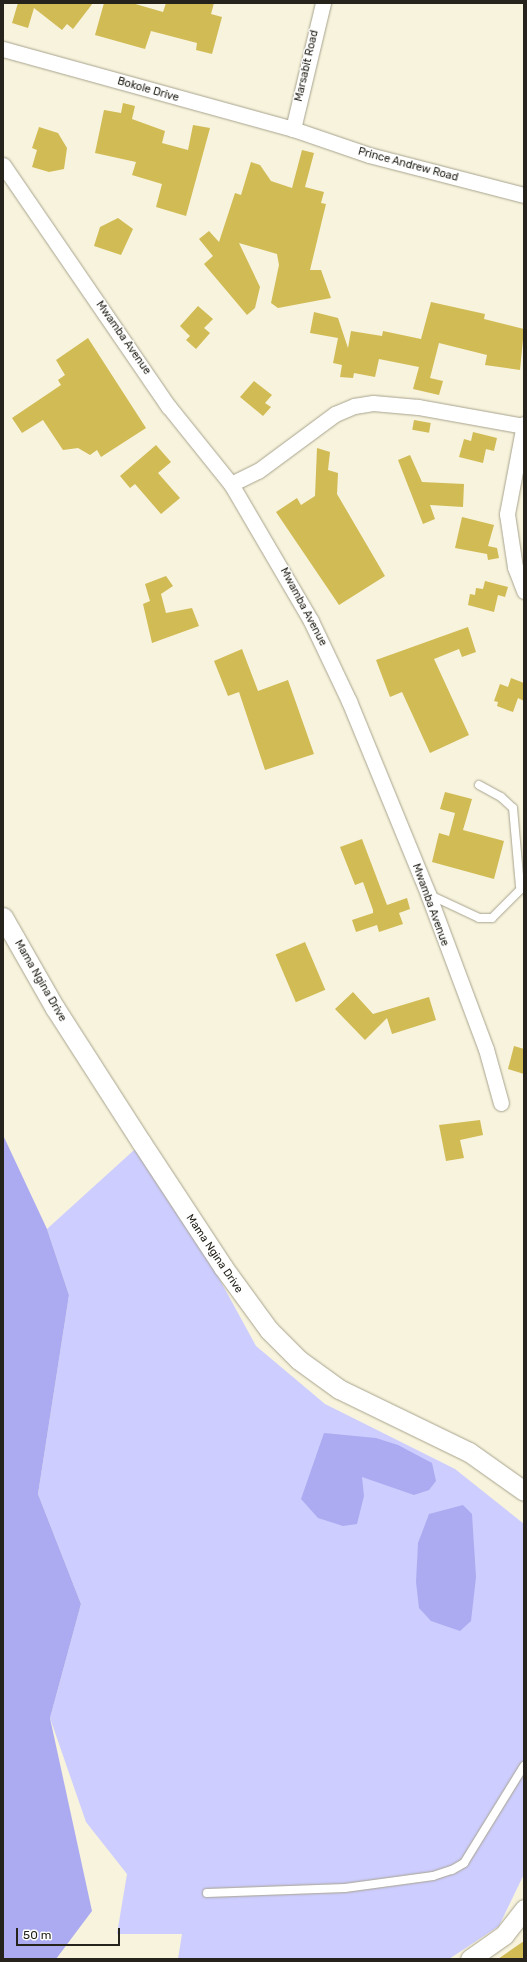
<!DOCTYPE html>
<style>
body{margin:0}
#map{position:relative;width:527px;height:1962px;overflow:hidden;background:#f7f3dc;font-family:Rubik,sans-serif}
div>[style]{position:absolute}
.green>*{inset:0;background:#cdcdff}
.water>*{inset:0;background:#acabf1}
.building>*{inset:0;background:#d1bb55;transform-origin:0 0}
.roads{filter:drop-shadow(0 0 1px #a8a38e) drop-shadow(0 0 1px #a8a38e)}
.service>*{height:8px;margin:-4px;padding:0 4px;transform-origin:4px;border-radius:4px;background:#fff}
.minor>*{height:15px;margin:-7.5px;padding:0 7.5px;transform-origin:7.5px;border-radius:7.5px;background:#fff}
.tertiary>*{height:19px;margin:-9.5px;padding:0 9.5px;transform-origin:9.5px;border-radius:9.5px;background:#fff}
span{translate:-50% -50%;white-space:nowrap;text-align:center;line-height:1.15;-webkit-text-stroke:3px #fff;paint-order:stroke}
.street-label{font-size:11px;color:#25231b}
.frame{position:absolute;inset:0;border:4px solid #25231b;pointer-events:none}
.scale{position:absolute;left:16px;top:1928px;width:104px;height:18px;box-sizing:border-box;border:2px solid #25231b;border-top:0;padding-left:5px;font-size:12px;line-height:14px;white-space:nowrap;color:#25231b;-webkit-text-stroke:3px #fff;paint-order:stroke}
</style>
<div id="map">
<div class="green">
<i style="clip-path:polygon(144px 1141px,256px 1346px,325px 1404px,455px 1469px,524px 1524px,524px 1874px,499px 1926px,449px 1959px,178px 1959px,182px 1934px,117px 1934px,127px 1874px,86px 1822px,50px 1718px,81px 1604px,38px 1494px,69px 1295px,47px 1229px)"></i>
</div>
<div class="water">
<i style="clip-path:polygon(3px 1135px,47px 1229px,69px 1295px,38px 1494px,81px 1604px,50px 1718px,92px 1911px,56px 1959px,3px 1959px)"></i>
<i style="clip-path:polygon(324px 1433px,376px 1438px,398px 1445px,432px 1463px,436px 1481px,429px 1490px,414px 1495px,362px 1477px,364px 1496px,357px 1524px,343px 1526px,318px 1518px,301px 1499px)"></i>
<i style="clip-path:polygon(463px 1505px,472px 1514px,476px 1577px,471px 1621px,460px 1631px,431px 1621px,419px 1608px,416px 1582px,418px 1543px,429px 1514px)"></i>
</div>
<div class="building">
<i style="clip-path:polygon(18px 3px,93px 3px,73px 29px,67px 24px,62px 30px,34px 8px,28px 28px,12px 23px)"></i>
<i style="clip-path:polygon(104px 3px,132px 3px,163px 12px,166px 3px,214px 3px,211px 14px,222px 17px,212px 54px,196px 50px,197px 43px,151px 31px,145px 49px,95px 35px)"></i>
<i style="clip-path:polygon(123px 103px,135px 106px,132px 119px,165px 131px,162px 143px,188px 150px,193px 125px,210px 128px,186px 216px,156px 207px,162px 184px,132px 175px,136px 162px,95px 153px,104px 110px,121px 113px)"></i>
<i style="clip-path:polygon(39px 127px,58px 133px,67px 148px,64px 169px,49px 172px,32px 167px,37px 150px,32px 148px)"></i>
<i style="clip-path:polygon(302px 150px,314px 153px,305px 187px,324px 192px,321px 203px,326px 204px,310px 270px,321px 270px,331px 298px,278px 308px,271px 303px,279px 265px,277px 254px,239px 243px,260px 287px,255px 308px,247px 315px,204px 264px,213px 256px,199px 239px,209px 231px,219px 242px,235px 193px,241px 195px,251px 162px,260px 165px,271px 181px,292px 188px)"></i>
<i style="clip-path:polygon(118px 218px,133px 229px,121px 255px,94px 246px,100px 227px)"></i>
<i style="clip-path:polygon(431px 302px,485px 314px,484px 319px,524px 329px,520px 370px,485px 365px,487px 355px,439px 343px,430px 378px,443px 381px,439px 395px,413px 389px,419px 367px,379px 359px,375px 377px,354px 373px,353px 378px,340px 377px,342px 365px,333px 363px,338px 338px,310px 333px,314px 312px,338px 318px,348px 348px,351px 331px,382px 336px,383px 331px,421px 339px)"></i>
<i style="clip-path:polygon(198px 306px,213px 319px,204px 328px,210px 333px,196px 349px,186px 340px,190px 336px,180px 326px)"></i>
<i style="clip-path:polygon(88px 338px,146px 428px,101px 457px,97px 450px,90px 455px,78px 448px,63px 450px,43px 420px,22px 433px,12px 418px,61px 385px,58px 380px,65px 375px,56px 360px)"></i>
<i style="clip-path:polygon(254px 381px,272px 395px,265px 403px,271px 407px,263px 416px,240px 397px)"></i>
<i style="left:414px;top:420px;width:17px;height:10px;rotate:10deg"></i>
<i style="clip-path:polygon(473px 432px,497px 438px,494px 451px,486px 449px,483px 463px,459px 457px,464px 439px,471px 441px)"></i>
<i style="clip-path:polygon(156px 445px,171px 462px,158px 473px,180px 498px,161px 514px,135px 484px,130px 488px,120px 476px)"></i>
<i style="clip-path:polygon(317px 448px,330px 452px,328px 470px,338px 473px,337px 494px,385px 576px,339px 605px,276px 512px,297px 498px,301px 505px,315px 496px)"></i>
<i style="clip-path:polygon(410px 455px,422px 482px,464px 484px,463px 507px,430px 505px,435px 519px,423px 524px,398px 460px)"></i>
<i style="clip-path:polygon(462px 517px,494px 525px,488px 546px,497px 548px,499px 558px,488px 560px,487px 554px,455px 548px)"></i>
<i style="clip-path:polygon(166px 576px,173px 586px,161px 594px,166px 613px,192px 608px,199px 626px,152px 643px,143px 604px,150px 601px,145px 584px)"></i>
<i style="clip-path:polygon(485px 581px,508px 587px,505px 597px,498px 595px,494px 612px,468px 605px,470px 594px,475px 595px,476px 588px,483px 589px)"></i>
<i style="clip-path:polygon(468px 627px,476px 652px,462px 657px,459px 649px,434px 659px,469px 735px,430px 753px,402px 692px,390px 697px,376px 660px)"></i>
<i style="clip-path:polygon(242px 649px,258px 691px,288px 680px,314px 754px,265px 770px,239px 692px,228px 696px,214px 661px)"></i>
<i style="clip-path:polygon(511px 678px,524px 683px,524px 701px,518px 698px,513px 712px,497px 706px,498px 702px,494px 701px,500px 684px,508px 687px)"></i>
<i style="clip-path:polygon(445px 792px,472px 799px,463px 830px,504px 841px,494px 879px,432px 862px,439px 833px,449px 836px,455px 813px,440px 809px)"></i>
<i style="clip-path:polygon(362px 839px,387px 905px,407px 898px,410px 909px,399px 913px,403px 924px,379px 932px,377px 925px,356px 932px,352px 920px,373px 913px,373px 910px,363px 882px,355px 885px,340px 847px)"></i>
<i style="left:305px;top:942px;width:52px;height:32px;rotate:67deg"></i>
<i style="clip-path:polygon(353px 992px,373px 1014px,429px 997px,436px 1020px,392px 1034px,387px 1018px,365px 1040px,335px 1009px)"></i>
<i style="clip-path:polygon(514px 1046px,524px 1049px,524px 1074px,508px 1069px)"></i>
<i style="clip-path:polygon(480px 1120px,483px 1135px,460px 1140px,464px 1158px,446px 1161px,439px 1125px)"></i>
<i style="clip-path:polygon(524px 1941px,524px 1959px,498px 1959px)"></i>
</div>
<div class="roads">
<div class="service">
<i style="left:479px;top:785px;width:25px;rotate:29deg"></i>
<i style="left:501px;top:797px;width:16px;rotate:43deg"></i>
<i style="left:513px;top:808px;width:79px;rotate:84.9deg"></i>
<i style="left:430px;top:895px;width:54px;rotate:25.1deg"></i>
<i style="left:479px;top:918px;width:13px"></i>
<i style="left:492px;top:918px;width:45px;rotate:-45deg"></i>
<i style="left:207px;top:1893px;width:138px;rotate:-2.1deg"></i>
<i style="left:345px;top:1888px;width:89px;rotate:-7.8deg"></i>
<i style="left:433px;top:1876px;width:20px;rotate:-18deg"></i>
<i style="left:452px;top:1870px;width:14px;rotate:-30deg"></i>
<i style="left:464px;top:1863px;width:114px;rotate:-58.3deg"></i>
</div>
<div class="minor">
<i style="left:3px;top:49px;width:301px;rotate:15.4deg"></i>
<i style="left:293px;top:129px;width:80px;rotate:18.9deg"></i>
<i style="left:369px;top:155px;width:160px;rotate:14.5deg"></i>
<i style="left:293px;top:129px;width:130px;rotate:-76.6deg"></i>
<i style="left:3px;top:165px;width:293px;rotate:55.6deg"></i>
<i style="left:169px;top:407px;width:99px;rotate:51.2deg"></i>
<i style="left:231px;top:484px;width:159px;rotate:59.7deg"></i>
<i style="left:311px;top:621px;width:89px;rotate:64.6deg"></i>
<i style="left:349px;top:701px;width:209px;rotate:67.7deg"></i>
<i style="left:428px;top:894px;width:165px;rotate:69.5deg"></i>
<i style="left:486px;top:1049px;width:56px;rotate:74.5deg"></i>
<i style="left:524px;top:424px;width:92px;rotate:100.7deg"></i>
<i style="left:507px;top:514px;width:54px;rotate:81.4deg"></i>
<i style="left:515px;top:567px;width:26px;rotate:69deg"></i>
<i style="left:231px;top:484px;width:30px;rotate:-26deg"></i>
<i style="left:258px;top:471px;width:96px;rotate:-36.5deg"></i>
<i style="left:335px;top:414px;width:21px;rotate:-23deg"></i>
<i style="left:354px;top:406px;width:19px;rotate:-9deg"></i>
<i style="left:373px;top:403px;width:45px;rotate:5.1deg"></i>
<i style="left:418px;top:407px;width:108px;rotate:10.2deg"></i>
</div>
<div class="tertiary">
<i style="left:3px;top:917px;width:105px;rotate:60.3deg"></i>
<i style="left:55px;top:1008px;width:159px;rotate:57.3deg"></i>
<i style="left:141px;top:1142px;width:149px;rotate:56.7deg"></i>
<i style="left:223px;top:1267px;width:78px;rotate:53.9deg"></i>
<i style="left:269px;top:1330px;width:42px;rotate:45deg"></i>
<i style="left:299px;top:1360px;width:49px;rotate:35.9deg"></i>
<i style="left:339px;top:1389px;width:144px;rotate:25.9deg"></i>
<i style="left:469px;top:1452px;width:67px;rotate:35.3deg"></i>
<i style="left:470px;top:1959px;width:42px;rotate:-35.2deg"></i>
<i style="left:504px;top:1935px;width:33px;rotate:-52deg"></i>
</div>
</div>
<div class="street-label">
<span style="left:307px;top:66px;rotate:-77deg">Marsabit Road</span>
<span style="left:148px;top:90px;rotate:16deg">Bokole Drive</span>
<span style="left:408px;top:165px;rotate:15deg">Prince Andrew Road</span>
<span style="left:123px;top:338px;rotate:55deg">Mwamba Avenue</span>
<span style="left:303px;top:607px;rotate:62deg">Mwamba Avenue</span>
<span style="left:430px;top:905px;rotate:70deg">Mwamba Avenue</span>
<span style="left:40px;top:981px;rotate:60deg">Mama Ngina Drive</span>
<span style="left:214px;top:1254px;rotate:56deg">Mama Ngina Drive</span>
</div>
<div class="frame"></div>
<div class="scale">50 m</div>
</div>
